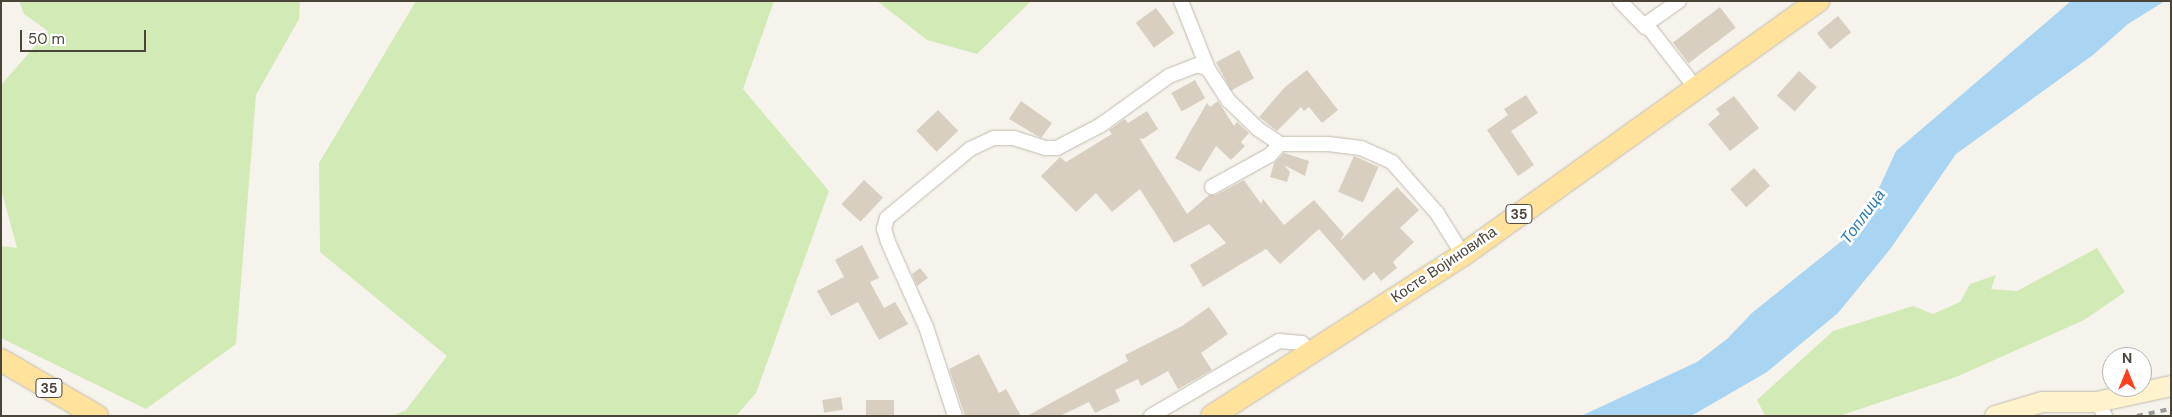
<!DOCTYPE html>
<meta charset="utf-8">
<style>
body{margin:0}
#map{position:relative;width:2172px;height:417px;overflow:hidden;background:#f6f3ec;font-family:"DM Sans",sans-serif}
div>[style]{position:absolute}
.green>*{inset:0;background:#d2eab5}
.water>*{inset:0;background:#a9d4f2}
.building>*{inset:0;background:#d8cfc1;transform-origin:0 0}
.roads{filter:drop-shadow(0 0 1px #c2bbae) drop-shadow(0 0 1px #c2bbae)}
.street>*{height:14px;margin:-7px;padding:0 7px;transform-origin:7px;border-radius:7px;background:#fff}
.secondary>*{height:20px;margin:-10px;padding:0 10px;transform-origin:10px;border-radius:10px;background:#fff3cd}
.primary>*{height:22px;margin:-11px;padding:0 11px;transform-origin:11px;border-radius:11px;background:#ffe39c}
.rail>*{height:4px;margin-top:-2px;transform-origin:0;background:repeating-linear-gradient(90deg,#9a9a9a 0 6px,transparent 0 12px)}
span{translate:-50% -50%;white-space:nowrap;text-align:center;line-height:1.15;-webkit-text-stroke:5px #fff;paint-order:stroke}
.shield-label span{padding:1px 4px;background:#fff;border:1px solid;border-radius:4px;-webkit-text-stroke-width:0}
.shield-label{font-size:14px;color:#4b4439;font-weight:700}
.street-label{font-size:15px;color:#4b4439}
.water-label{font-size:16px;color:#2e7ab2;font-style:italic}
.frame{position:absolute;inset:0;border:2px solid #4b4439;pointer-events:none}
.north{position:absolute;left:2102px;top:347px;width:50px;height:50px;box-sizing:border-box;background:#fff;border:1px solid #b7b4b0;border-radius:50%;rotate:0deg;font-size:14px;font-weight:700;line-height:20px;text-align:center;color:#4b4439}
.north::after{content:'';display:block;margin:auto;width:18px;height:22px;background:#fc3f1d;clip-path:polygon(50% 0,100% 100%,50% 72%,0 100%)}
.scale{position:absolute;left:20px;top:30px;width:126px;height:22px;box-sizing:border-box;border:2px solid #4b4439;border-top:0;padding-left:6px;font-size:15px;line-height:18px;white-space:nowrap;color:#4b4439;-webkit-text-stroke:4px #fff;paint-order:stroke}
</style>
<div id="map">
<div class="green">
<i style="clip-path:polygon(19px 1px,300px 1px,299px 19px,256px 95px,236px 344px,146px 409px,1px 338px,1px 246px,17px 248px,1px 189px,1px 85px,48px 31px,24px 14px)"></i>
<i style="clip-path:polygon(416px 1px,774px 1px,743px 89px,829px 191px,756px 393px,736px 416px,392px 416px,406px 410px,447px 356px,320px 252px,319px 163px)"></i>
<i style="clip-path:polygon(877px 1px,1031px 1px,977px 54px,927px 40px)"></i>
<i style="clip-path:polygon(2097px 248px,2125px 292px,2084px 320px,1956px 377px,1839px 416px,1765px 416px,1757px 400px,1833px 331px,1913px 306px,1933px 314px,1960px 302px,1970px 284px,1996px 275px,1991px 289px,2017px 291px)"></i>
</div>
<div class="water">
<i style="clip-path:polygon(2071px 1px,2165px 1px,2128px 24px,2093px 55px,1956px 154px,1891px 248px,1838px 313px,1767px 372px,1691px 416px,1581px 416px,1697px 362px,1727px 339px,1753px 312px,1843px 240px,1880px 186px,1896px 151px)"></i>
</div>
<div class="building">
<i style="left:1720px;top:7px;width:26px;height:59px;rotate:53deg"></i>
<i style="left:1156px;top:8px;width:31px;height:25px;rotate:54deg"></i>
<i style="left:1838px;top:16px;width:21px;height:27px;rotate:51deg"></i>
<i style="left:1239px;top:50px;width:32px;height:26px;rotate:62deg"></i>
<i style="clip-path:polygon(1307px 70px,1338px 110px,1322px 123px,1309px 107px,1304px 111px,1301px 107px,1277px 131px,1259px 117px,1285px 87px)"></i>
<i style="left:1799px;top:71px;width:24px;height:33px;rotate:42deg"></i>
<i style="left:1195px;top:80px;width:21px;height:27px;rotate:61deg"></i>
<i style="clip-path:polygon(1526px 95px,1538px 113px,1511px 131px,1534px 165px,1518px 176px,1487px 130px,1508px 115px,1504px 109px)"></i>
<i style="clip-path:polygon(1734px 96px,1759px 128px,1730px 151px,1708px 124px,1720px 114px,1716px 109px)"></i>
<i style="clip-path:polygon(1021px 101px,1052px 123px,1041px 138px,1009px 119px)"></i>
<i style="clip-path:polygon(1218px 101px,1234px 126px,1237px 122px,1249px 133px,1241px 142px,1245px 146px,1231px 160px,1216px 146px,1200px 172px,1175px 158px,1207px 103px,1210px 107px)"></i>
<i style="left:938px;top:110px;width:29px;height:30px;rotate:46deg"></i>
<i style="clip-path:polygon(1147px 111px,1158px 129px,1143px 139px,1140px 138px,1141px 141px,1187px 214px,1209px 195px,1216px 195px,1244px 180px,1261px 204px,1263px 199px,1284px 225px,1314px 200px,1344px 234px,1340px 241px,1397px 187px,1419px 210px,1400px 228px,1414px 242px,1393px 262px,1397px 268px,1381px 281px,1374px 272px,1364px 281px,1319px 229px,1280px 264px,1266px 249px,1203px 287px,1190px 265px,1226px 243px,1209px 224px,1174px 243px,1140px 189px,1112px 212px,1096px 193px,1076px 212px,1041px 176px,1060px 157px,1066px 162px,1112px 134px,1109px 130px,1125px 119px,1128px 123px)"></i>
<i style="clip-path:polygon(1284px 153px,1309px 161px,1305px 176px,1284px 165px,1290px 172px,1287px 182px,1270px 177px,1274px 163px)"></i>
<i style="left:1354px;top:156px;width:27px;height:39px;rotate:24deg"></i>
<i style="left:1754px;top:168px;width:24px;height:32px;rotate:48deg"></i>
<i style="left:864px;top:180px;width:26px;height:33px;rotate:43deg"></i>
<i style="clip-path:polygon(862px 245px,879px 278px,870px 282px,884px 308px,895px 302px,908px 324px,879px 340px,858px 302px,831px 316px,817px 291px,844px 277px,835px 260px)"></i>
<i style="clip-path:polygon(920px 268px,928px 278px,917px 286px,912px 274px)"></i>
<i style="clip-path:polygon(1209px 307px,1228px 334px,1201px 353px,1212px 370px,1178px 389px,1168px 371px,1141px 386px,1138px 379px,1115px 390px,1120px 401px,1095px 413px,1089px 402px,1060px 416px,1027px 416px,1128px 361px,1125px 355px,1182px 326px)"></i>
<i style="clip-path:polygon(979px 354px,999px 393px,1006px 389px,1021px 416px,965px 416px,949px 369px)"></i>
<i style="left:841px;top:397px;width:13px;height:19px;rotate:81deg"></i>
<i style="left:866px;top:400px;width:28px;height:16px"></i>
</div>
<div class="roads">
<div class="street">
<i style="left:1181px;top:1px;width:73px;rotate:68.3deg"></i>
<i style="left:1208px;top:69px;width:38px;rotate:57deg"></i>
<i style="left:1229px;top:101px;width:40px;rotate:44deg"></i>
<i style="left:1258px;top:129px;width:27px;rotate:34deg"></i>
<i style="left:1280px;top:144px;width:48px"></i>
<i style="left:1328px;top:144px;width:33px;rotate:7deg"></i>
<i style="left:1361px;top:148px;width:34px;rotate:24deg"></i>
<i style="left:1392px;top:162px;width:68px;rotate:48.6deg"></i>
<i style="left:1437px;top:213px;width:49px;rotate:58.2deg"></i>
<i style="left:1620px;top:1px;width:37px;rotate:46deg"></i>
<i style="left:1679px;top:1px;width:40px;rotate:145.1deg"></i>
<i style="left:1646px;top:24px;width:80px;rotate:52.1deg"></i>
<i style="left:1212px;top:187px;width:66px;rotate:-28.9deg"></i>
<i style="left:1270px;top:155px;width:15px;rotate:-48deg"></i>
<i style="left:2097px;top:402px;width:16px;rotate:60deg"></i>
<i style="left:955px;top:416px;width:94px;rotate:-108deg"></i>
<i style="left:926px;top:327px;width:93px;rotate:-114.1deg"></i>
<i style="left:888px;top:242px;width:14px;rotate:-107deg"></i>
<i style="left:884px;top:229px;width:11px;rotate:-75deg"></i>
<i style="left:887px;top:218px;width:108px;rotate:-39.7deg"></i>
<i style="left:970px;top:149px;width:26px;rotate:-25deg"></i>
<i style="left:994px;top:138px;width:20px"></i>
<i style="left:1014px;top:138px;width:33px;rotate:18deg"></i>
<i style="left:1045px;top:148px;width:12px"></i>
<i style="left:1057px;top:148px;width:50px;rotate:-27.6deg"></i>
<i style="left:1101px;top:125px;width:84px;rotate:-35.8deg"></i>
<i style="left:1169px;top:76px;width:31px;rotate:-21deg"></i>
<i style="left:1198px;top:65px;width:11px;rotate:22deg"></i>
<i style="left:1151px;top:416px;width:148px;rotate:-30.4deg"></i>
<i style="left:1279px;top:341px;width:23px;rotate:5deg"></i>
<i style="left:1302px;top:343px;width:14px;rotate:54deg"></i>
</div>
<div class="secondary">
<i style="left:1995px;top:416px;width:50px;rotate:-16.3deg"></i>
<i style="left:2043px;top:402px;width:54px"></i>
<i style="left:2097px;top:402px;width:76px;rotate:-12.2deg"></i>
</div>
<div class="primary">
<i style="left:1px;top:360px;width:111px;rotate:30.3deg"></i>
<i style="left:1212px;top:416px;width:298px;rotate:-32.7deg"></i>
<i style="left:1463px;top:255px;width:437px;rotate:-35.6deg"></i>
</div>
</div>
<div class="rail">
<i style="left:2137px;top:416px;width:35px;rotate:-12deg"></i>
</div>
<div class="shield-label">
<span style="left:1519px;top:214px">35</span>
<span style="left:49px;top:388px">35</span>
</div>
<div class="street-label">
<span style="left:1444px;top:265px;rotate:-34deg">Косте Војиновића</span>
</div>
<div class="water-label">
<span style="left:1863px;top:217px;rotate:-54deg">Топлица</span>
</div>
<div class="frame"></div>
<div class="north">N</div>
<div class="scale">50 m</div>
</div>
